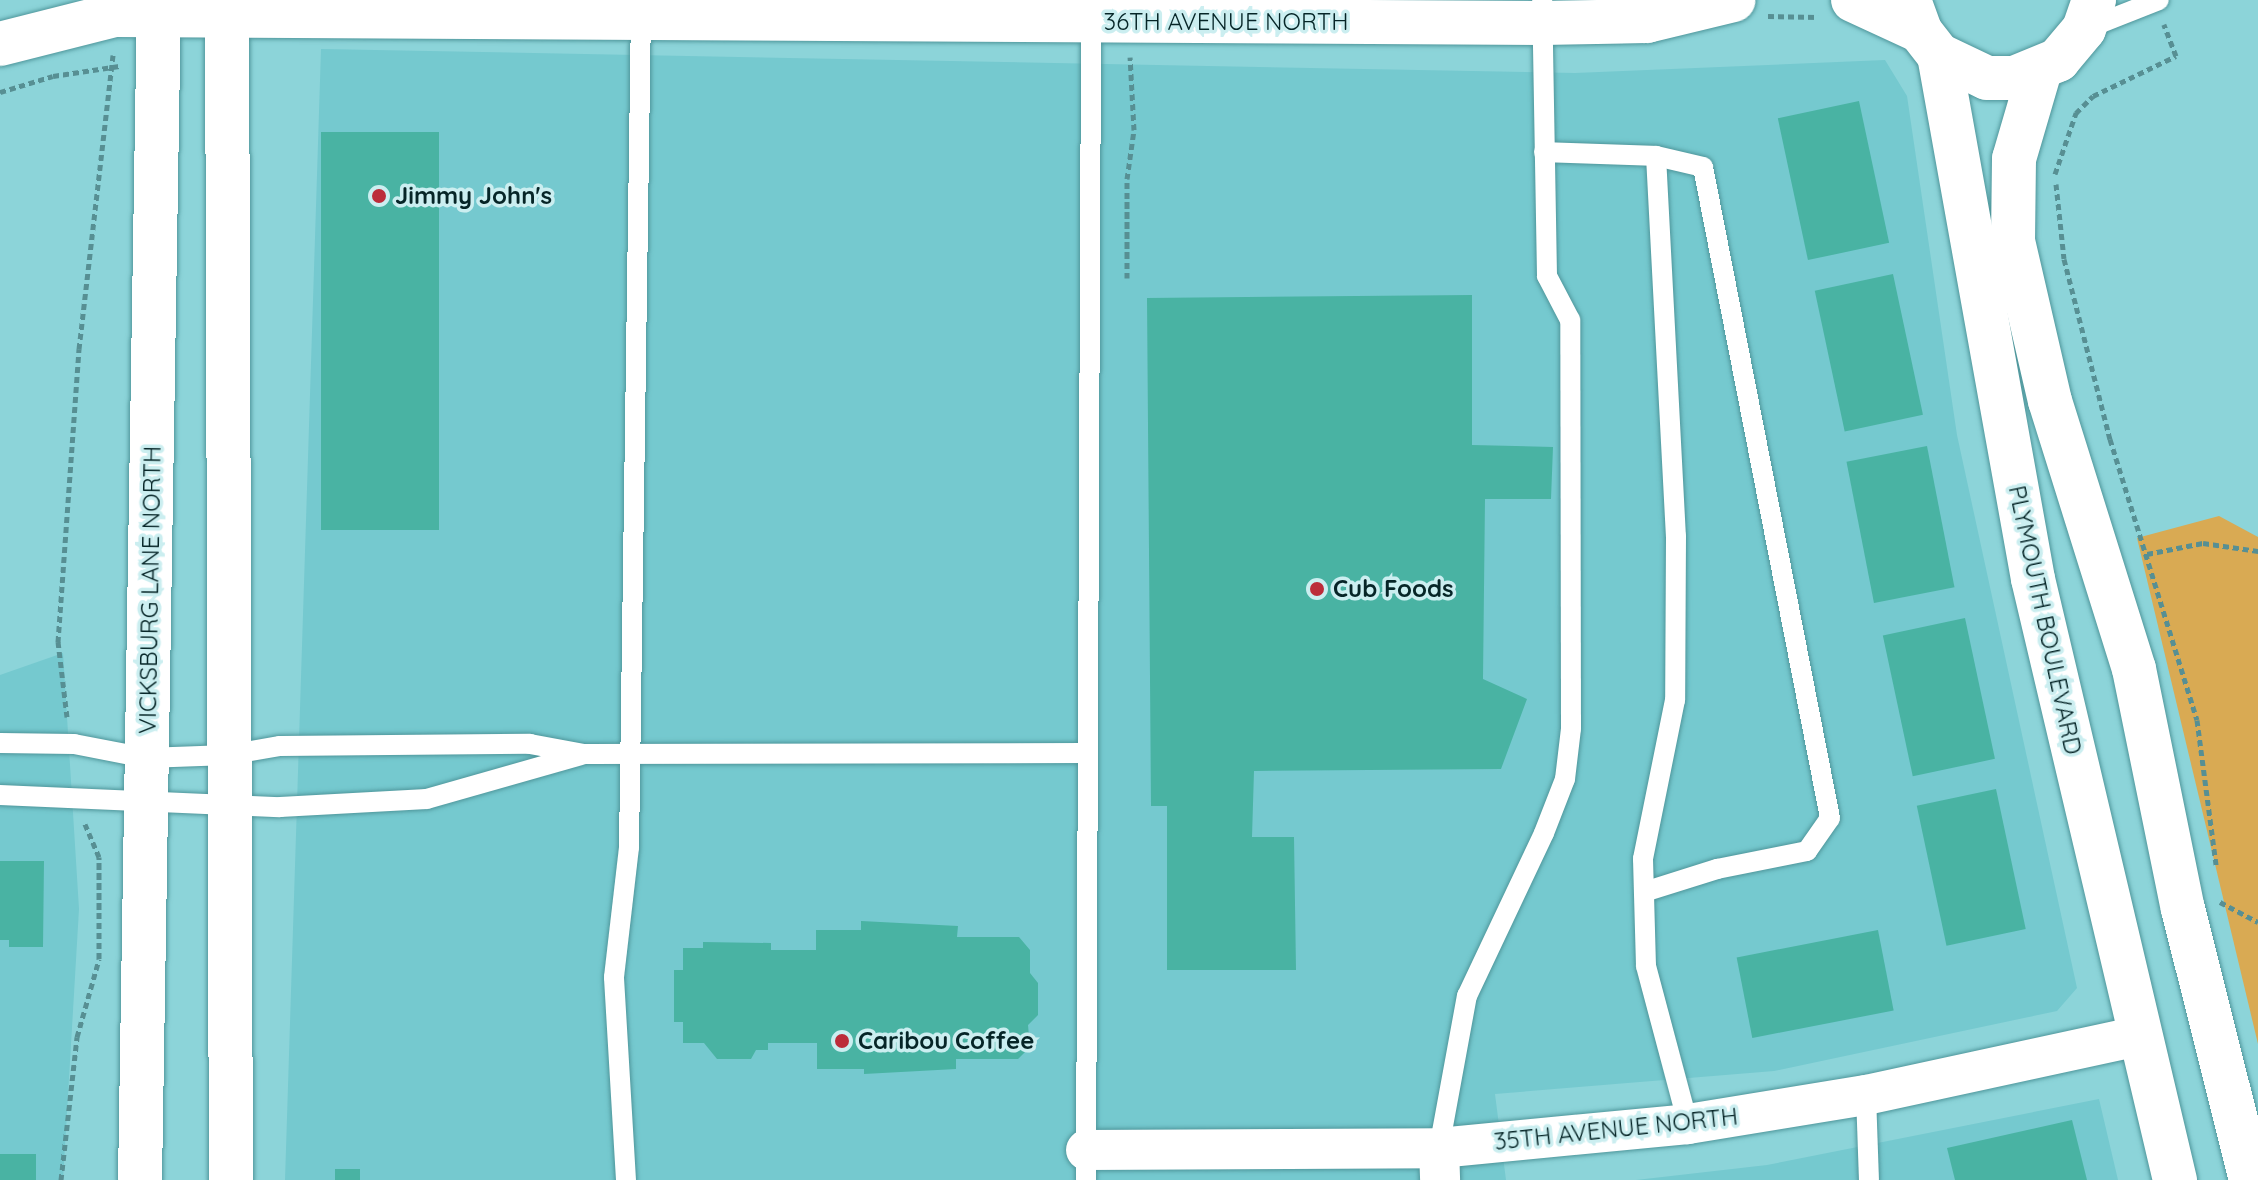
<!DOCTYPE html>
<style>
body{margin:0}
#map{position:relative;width:2258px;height:1180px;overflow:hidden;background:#8cd4d9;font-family:Quicksand,sans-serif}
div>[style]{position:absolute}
.built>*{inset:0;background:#75c9cf}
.green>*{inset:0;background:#d9aa53}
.building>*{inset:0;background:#49b3a3;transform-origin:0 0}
.path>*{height:5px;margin-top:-2.5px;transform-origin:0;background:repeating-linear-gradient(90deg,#578f93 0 6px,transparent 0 10px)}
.roads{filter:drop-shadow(0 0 2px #4f969b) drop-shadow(0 0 2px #4f969b)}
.lane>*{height:20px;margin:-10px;padding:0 10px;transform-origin:10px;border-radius:10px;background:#fff}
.street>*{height:40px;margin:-20px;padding:0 20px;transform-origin:20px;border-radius:20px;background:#fff}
.secondary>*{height:44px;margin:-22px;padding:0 22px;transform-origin:22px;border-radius:22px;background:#fff}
.dots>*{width:22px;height:22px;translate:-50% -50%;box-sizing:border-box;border:4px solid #cbeef0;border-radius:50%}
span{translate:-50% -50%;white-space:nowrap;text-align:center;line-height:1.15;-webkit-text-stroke:7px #cbeef0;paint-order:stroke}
.street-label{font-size:24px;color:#062527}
.poi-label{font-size:24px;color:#062527;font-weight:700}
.left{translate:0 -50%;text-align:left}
</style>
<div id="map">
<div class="built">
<i style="clip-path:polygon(321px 49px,1575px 73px,1885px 60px,1907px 96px,1957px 435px,2077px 988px,2057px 1011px,1774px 1071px,1495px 1094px,1506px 1180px,285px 1180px)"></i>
<i style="clip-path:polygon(63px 653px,79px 909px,63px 1180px,0 1180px,0 675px)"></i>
<i style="clip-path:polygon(2099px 1099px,2118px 1180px,1636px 1180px,1767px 1165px)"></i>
</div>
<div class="green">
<i style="clip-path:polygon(2219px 516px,2258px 537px,2258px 1044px,2137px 538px)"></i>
</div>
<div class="building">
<i style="left:1859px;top:101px;width:145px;height:83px;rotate:78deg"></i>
<i style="left:321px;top:132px;width:118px;height:398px"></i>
<i style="left:1893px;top:274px;width:144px;height:80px;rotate:78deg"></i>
<i style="clip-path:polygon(1472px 295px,1472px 445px,1553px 447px,1551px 499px,1485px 499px,1483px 679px,1527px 699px,1501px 769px,1254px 771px,1252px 837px,1294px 837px,1296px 970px,1167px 970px,1167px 806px,1151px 806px,1147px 298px)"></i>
<i style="left:1927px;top:446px;width:144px;height:82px;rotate:79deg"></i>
<i style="left:1965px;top:618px;width:144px;height:84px;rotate:78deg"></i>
<i style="left:1996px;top:789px;width:143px;height:81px;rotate:78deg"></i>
<i style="clip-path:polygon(0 861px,44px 861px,43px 947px,9px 947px,9px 940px,0 940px)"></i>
<i style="clip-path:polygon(861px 921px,958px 926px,957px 937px,1019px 937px,1030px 950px,1030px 973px,1038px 983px,1038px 1015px,1028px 1025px,1030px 1047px,1018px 1059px,956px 1059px,956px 1069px,864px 1074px,864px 1069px,817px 1069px,817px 1043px,768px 1043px,768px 1050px,756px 1050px,751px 1059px,717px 1059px,704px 1043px,683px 1043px,683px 1022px,674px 1022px,674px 970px,683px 970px,683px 948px,703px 948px,703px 942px,771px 943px,771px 950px,816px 950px,816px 930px,861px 930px)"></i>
<i style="left:1878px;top:930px;width:82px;height:144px;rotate:79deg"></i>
<i style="clip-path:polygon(2072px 1120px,2087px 1180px,1955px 1180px,1947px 1148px)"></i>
<i style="left:0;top:1154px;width:36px;height:26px"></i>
<i style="left:335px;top:1169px;width:25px;height:11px"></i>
</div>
<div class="path">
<i style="left:1768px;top:16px;width:50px;rotate:1.1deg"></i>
<i style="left:0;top:92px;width:55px;rotate:-16.8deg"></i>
<i style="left:53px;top:76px;width:67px;rotate:-8.6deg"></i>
<i style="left:2055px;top:174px;width:65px;rotate:-71deg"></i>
<i style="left:2076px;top:113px;width:24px;rotate:-45deg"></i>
<i style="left:2093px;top:96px;width:92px;rotate:-25.7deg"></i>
<i style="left:2176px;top:56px;width:34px;rotate:-111deg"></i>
<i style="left:2056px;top:184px;width:75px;rotate:83.9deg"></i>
<i style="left:2064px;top:259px;width:186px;rotate:75.7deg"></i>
<i style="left:2110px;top:439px;width:294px;rotate:72.8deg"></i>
<i style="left:2197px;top:720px;width:146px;rotate:82.5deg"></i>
<i style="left:1127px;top:278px;width:99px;rotate:-90deg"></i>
<i style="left:1127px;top:179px;width:49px;rotate:-81.9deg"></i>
<i style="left:1134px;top:130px;width:73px;rotate:-93.1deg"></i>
<i style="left:2147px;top:554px;width:57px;rotate:-11.1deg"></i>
<i style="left:2203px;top:543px;width:56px;rotate:8.3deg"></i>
<i style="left:67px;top:717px;width:76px;rotate:-96.8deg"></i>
<i style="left:58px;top:642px;width:294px;rotate:-85.9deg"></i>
<i style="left:79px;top:349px;width:296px;rotate:-83.4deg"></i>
<i style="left:2220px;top:902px;width:43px;rotate:27.8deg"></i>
<i style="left:61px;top:1180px;width:144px;rotate:-83.6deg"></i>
<i style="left:77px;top:1037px;width:81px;rotate:-74.2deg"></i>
<i style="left:99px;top:959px;width:102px;rotate:-90deg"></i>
<i style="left:99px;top:857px;width:36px;rotate:-113deg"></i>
</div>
<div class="roads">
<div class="lane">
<i style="left:2088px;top:28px;width:76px;rotate:-21.5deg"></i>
<i style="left:1544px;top:152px;width:112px;rotate:2deg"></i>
<i style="left:1656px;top:156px;width:381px;rotate:87deg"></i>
<i style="left:1676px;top:536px;width:164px;rotate:90.3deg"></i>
<i style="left:1675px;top:700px;width:162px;rotate:101.4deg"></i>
<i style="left:1643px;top:859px;width:107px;rotate:88.4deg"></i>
<i style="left:1646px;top:966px;width:163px;rotate:75.1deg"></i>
<i style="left:0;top:743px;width:74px;rotate:0.8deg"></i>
<i style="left:74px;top:744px;width:73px;rotate:11deg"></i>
<i style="left:146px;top:758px;width:82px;rotate:-2.1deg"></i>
<i style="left:228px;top:755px;width:53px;rotate:-9.8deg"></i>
<i style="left:280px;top:746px;width:250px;rotate:-0.5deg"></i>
<i style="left:530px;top:744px;width:55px;rotate:10.5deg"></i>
<i style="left:584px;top:754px;width:501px;rotate:-0.11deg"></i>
<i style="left:0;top:795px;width:280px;rotate:2.5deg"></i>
<i style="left:280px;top:807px;width:147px;rotate:-3.1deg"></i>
<i style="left:427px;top:799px;width:160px;rotate:-15.9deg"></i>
<i style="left:1644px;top:892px;width:77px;rotate:-17.5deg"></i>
<i style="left:1717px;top:869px;width:92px;rotate:-11.3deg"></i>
<i style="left:1807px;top:851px;width:40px;rotate:-55.1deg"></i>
<i style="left:1830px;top:818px;width:663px;rotate:-101.04deg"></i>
<i style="left:1703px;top:167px;width:48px;rotate:-166.8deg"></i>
<i style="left:1866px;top:1095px;width:85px;rotate:88deg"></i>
<i style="left:1439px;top:1148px;width:155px;rotate:-79.6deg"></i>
<i style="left:1467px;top:996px;width:180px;rotate:-64.7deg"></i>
<i style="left:1544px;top:833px;width:58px;rotate:-68.7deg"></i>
<i style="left:1565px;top:779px;width:50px;rotate:-83.2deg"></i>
<i style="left:1571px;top:729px;width:409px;rotate:-90.1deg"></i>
<i style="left:1570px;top:320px;width:50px;rotate:-117.6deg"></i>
<i style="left:1547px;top:276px;width:276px;rotate:-91deg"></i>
<i style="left:626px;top:1180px;width:203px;rotate:-93.4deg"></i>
<i style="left:614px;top:977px;width:130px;rotate:-83.4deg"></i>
<i style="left:629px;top:848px;width:836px;rotate:-89.18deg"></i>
<i style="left:1086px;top:1180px;width:1164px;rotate:-89.75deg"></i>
</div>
<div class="street">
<i style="left:1439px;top:1148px;width:32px;rotate:88deg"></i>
<i style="left:1086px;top:1150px;width:353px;rotate:-0.3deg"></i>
<i style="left:1439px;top:1148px;width:250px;rotate:-5.5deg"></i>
<i style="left:1688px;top:1124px;width:180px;rotate:-9.3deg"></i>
<i style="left:1866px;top:1095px;width:279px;rotate:-12.2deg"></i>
</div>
<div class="secondary">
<i style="left:227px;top:0;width:1180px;rotate:89.81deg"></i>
<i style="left:1853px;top:0;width:74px;rotate:24.8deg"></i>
<i style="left:1909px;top:0;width:33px;rotate:70deg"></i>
<i style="left:1920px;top:31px;width:31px;rotate:52deg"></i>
<i style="left:1939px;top:55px;width:53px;rotate:25.6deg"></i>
<i style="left:1987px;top:78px;width:27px"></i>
<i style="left:2014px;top:78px;width:48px;rotate:-22.2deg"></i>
<i style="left:2058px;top:60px;width:40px;rotate:-50deg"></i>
<i style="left:2084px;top:29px;width:31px;rotate:-71deg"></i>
<i style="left:0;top:44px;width:119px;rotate:-14.2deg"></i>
<i style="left:115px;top:15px;width:1427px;rotate:0.32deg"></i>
<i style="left:1542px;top:23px;width:105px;rotate:-1.1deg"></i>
<i style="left:1647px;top:21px;width:89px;rotate:-13.6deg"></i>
<i style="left:1939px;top:55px;width:532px;rotate:79.83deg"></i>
<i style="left:2033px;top:579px;width:618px;rotate:76.71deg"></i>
<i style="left:2040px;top:70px;width:93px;rotate:106.3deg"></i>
<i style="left:2014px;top:159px;width:82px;rotate:90.7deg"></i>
<i style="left:2013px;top:241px;width:164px;rotate:77deg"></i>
<i style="left:2050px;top:401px;width:281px;rotate:72.6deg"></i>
<i style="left:2134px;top:669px;width:245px;rotate:78.5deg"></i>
<i style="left:2183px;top:909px;width:279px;rotate:75.9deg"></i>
<i style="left:140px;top:1180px;width:1180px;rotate:-89.08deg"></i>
</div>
</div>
<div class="dots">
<i style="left:379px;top:196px;background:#bc2c3a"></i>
<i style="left:1317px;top:589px;background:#bc2c3a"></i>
<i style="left:842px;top:1041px;background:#bc2c3a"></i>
</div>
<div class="street-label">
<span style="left:1226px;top:22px">36TH AVENUE NORTH</span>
<span style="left:150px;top:590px;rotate:-89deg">VICKSBURG LANE NORTH</span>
<span style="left:2045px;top:620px;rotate:78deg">PLYMOUTH BOULEVARD</span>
<span style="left:1616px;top:1129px;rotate:-6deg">35TH AVENUE NORTH</span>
</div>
<div class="poi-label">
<span class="left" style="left:395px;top:196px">Jimmy John's</span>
<span class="left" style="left:1333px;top:589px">Cub Foods</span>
<span class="left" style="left:858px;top:1041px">Caribou Coffee</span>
</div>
</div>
